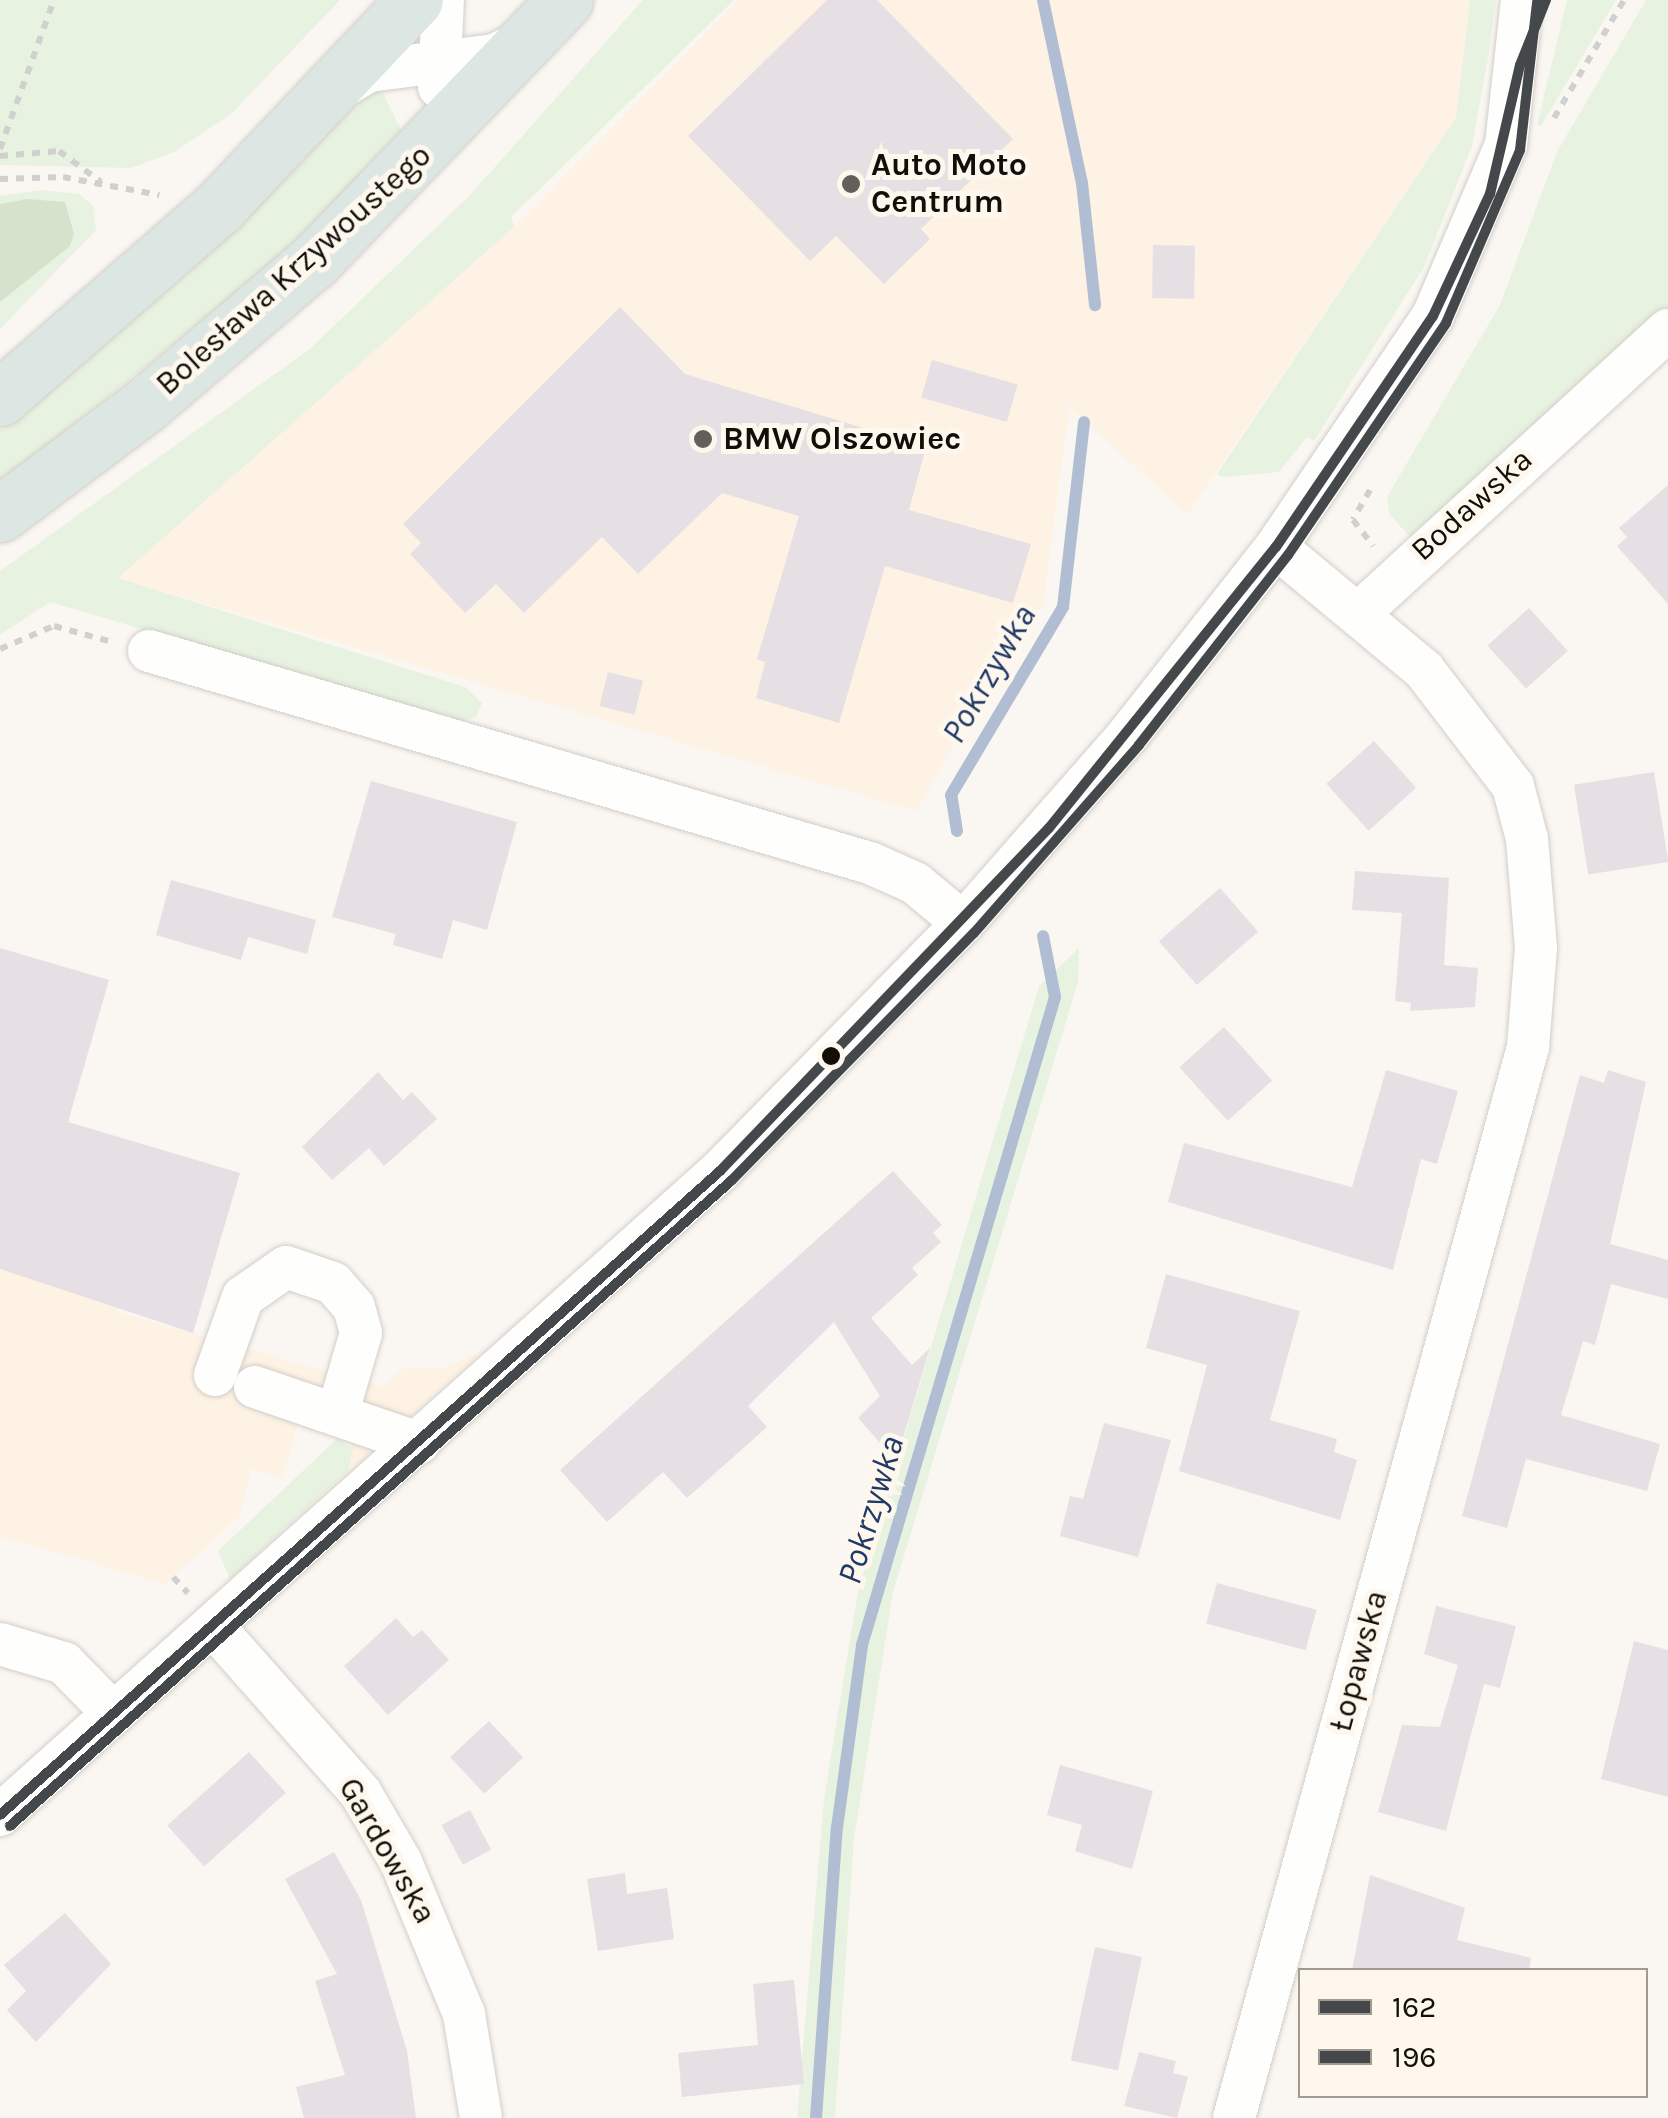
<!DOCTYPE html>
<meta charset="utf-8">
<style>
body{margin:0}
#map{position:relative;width:1668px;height:2118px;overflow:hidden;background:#faf6f1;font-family:Karla,sans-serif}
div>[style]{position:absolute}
.built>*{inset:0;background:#fdf2e3}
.green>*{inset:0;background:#e8f2e0}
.forest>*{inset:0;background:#d7e2cd}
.stream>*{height:12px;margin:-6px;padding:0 6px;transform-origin:6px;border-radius:6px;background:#b0bdd2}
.building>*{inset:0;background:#e6e0e4;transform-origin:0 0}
.path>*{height:6px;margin-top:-3px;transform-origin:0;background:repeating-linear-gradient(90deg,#d0d0ce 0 8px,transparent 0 16px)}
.roads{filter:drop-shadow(0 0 2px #d2cec9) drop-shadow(0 0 2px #d2cec9)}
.minor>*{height:42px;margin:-21px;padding:0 21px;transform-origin:21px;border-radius:21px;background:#fefefd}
.major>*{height:55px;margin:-27.5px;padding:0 27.5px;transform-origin:27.5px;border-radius:27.5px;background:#dce7e3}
.bus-1>*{height:10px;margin:-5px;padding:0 5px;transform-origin:5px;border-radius:5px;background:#45484a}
.bus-2>*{height:10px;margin:-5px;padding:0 5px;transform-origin:5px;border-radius:5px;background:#45484a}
.dots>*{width:28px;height:28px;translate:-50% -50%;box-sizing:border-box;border:5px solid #fef7ed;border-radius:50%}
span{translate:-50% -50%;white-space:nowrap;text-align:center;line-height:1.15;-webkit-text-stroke:10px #fef7ed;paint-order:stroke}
.poi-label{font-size:32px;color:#120e08;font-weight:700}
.left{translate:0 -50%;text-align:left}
.street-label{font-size:32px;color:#120e08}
.water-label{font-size:35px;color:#203965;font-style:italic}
.legend{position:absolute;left:1298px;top:1968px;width:350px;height:130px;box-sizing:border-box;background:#fef7ed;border:2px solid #a09a91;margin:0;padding:12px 18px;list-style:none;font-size:30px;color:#120e08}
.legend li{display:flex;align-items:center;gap:20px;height:50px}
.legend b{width:50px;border:2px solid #a09a91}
</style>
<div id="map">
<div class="built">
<i style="clip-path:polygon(739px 0,1470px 0,1456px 118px,1187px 515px,1069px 406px,1043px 606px,1023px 621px,916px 811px,117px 578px,514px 227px)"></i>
<i style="clip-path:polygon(0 1269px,119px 1305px,118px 1312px,381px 1387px,405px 1368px,445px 1368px,485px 1349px,348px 1471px,348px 1439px,300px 1416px,282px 1478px,251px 1468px,239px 1517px,165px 1584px,0 1536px)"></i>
</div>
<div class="green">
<i style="clip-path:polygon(0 0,340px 0,231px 114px,174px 152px,131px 168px,0 165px)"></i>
<i style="clip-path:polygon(643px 0,734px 0,511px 217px,514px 227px,118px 578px,465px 687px,482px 703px,476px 717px,458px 722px,50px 602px,0 635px,0 571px,310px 349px,470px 195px)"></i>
<i style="clip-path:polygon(1470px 0,1496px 0,1488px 58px,1472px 146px,1424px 267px,1314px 441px,1307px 437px,1279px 472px,1223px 477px,1217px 474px,1456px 118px)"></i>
<i style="clip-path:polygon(1567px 0,1616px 0,1541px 126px,1537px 125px)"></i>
<i style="clip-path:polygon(1646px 0,1668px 0,1668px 313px,1409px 536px,1390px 515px,1387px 497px,1500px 305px,1557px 152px)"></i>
<i style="clip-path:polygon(378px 83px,402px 132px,282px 256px,0 484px,0 429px,186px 275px)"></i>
<i style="clip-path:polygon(41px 190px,79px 194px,93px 206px,96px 230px,0 329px,0 196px)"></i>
<i style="clip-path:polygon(1079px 948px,1078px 982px,893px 1592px,854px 1838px,835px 2118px,797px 2118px,824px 1800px,858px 1591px,1039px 986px)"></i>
<i style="clip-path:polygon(337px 1439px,353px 1449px,348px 1471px,230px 1579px,218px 1551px)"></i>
</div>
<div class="forest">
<i style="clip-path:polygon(28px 199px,65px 202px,74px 234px,70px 246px,0 302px,0 204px)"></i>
</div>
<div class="stream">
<i style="left:1043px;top:0;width:187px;rotate:78deg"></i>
<i style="left:1082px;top:183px;width:123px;rotate:83.9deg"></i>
<i style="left:957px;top:831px;width:36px;rotate:-99deg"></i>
<i style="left:951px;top:795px;width:219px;rotate:-59.2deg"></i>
<i style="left:1063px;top:607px;width:186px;rotate:-83.5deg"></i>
<i style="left:816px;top:2118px;width:291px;rotate:-85.9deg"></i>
<i style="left:837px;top:1828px;width:185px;rotate:-82.2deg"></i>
<i style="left:862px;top:1645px;width:676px;rotate:-73.41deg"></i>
<i style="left:1055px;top:997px;width:62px;rotate:-101.1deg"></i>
</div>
<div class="building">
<i style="clip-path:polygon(827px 0,877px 0,1013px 139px,921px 229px,930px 239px,884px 284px,836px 236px,810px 261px,688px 136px)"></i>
<i style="left:1153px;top:245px;width:42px;height:53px;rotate:1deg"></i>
<i style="clip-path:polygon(620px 307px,685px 374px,926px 447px,909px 510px,1031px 544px,1013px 603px,885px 566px,839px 723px,756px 698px,765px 662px,757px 659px,799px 516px,722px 493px,638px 574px,602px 537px,524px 613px,496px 584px,465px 613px,410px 554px,421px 543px,403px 524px)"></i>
<i style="left:932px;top:360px;width:89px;height:39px;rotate:16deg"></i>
<i style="clip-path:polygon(1668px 485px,1668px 604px,1617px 546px,1627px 537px,1619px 528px)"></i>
<i style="left:1529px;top:608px;width:58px;height:56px;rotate:48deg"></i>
<i style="left:608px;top:672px;width:36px;height:35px;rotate:14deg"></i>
<i style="left:1374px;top:741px;width:63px;height:64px;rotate:48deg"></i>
<i style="left:1654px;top:772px;width:91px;height:81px;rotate:81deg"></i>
<i style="clip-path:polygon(371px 781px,517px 822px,487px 930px,453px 920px,442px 959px,393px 945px,396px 934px,332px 917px)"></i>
<i style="clip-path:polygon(1355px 871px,1449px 878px,1444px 965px,1478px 968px,1475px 1007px,1410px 1011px,1411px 1003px,1395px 1001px,1402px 913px,1352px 910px)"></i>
<i style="clip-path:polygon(171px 880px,316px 920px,307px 954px,248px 937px,241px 960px,156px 935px)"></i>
<i style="left:1220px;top:888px;width:58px;height:81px;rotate:49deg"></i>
<i style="clip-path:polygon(0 948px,109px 980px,68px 1122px,240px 1173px,193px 1333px,0 1269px)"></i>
<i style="left:1224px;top:1027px;width:72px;height:60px;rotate:48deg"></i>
<i style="clip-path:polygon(1386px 1070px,1458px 1091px,1437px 1164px,1421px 1159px,1393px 1270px,1168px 1202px,1184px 1143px,1352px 1187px)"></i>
<i style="clip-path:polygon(1608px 1070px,1646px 1082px,1610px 1244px,1668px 1260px,1668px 1299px,1611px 1284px,1595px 1345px,1583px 1341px,1561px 1415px,1660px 1444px,1647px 1491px,1526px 1459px,1507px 1528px,1462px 1516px,1580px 1075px,1604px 1083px)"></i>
<i style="clip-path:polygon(378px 1072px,403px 1100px,412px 1092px,437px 1119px,384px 1166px,369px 1148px,332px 1180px,302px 1147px)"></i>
<i style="clip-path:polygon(893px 1171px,942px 1225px,933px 1233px,941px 1242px,912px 1268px,918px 1275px,871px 1318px,912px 1365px,930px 1348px,896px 1461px,858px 1418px,880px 1396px,834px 1322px,748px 1406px,767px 1427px,687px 1498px,663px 1472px,607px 1522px,560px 1470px)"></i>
<i style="clip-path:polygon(1166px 1274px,1300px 1311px,1270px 1420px,1337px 1439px,1334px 1452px,1357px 1460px,1340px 1520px,1179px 1471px,1207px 1365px,1146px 1348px)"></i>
<i style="clip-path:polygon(1104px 1423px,1171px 1440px,1138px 1557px,1060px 1536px,1070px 1496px,1083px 1499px)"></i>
<i style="left:1217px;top:1583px;width:103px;height:42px;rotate:15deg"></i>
<i style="clip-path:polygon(1436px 1606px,1516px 1626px,1500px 1688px,1484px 1684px,1446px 1831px,1378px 1812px,1402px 1725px,1440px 1727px,1458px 1665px,1424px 1654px)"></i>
<i style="clip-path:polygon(396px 1618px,413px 1637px,422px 1630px,449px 1660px,388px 1715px,344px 1666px)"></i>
<i style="clip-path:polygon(1634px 1641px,1668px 1650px,1668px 1797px,1601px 1779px)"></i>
<i style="left:489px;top:1721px;width:50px;height:53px;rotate:47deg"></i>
<i style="left:249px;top:1752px;width:55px;height:110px;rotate:48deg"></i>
<i style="clip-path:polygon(1060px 1765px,1153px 1791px,1132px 1869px,1075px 1851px,1082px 1825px,1047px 1815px)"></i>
<i style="left:470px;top:1810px;width:45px;height:32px;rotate:62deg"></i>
<i style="clip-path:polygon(334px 1852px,361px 1900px,407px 2051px,416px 2118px,304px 2118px,296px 2087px,345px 2075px,315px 1981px,337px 1974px,285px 1879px)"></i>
<i style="clip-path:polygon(625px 1873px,627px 1894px,667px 1888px,674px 1939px,598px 1951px,587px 1879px)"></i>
<i style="clip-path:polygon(1370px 1875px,1465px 1908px,1457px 1940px,1531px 1958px,1529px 1970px,1352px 1970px)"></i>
<i style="clip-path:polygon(65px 1913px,111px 1964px,36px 2042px,7px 2010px,26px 1991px,4px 1965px)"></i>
<i style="left:1095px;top:1947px;width:48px;height:116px;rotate:12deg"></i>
<i style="clip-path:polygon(794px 1980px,804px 2084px,682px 2097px,678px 2053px,758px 2045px,753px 1984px)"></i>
<i style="clip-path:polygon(1139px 2052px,1176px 2061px,1173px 2073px,1188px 2077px,1177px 2118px,1124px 2106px)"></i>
</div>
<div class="path">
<i style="left:1554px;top:118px;width:137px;rotate:-59.3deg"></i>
<i style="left:0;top:149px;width:158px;rotate:-70.1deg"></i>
<i style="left:0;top:156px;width:59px;rotate:-4.8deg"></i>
<i style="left:59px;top:151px;width:52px;rotate:36.4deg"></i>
<i style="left:0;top:179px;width:63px;rotate:-1.8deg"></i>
<i style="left:63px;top:177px;width:98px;rotate:10.6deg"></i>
<i style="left:1370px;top:490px;width:34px;rotate:120deg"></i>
<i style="left:1353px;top:520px;width:33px;rotate:52deg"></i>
<i style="left:0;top:649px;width:59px;rotate:-23.1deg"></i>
<i style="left:54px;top:626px;width:57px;rotate:15.3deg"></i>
<i style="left:173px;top:1577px;width:22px;rotate:47deg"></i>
</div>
<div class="roads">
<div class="minor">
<i style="left:439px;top:87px;width:87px;rotate:-87.4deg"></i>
<i style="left:337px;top:90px;width:37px;rotate:-31deg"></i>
<i style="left:369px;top:71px;width:126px;rotate:-7.3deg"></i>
<i style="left:494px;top:55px;width:35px;rotate:-25deg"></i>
<i style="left:1359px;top:613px;width:419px;rotate:-42.5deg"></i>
<i style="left:149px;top:651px;width:752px;rotate:16.39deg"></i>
<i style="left:870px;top:863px;width:49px;rotate:24deg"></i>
<i style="left:915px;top:883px;width:62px;rotate:39.8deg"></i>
<i style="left:215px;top:1375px;width:83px;rotate:-70.3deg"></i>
<i style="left:243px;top:1297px;width:52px;rotate:-34.9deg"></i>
<i style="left:286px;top:1267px;width:50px;rotate:18.8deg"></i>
<i style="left:333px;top:1283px;width:32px;rotate:49deg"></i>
<i style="left:354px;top:1307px;width:27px;rotate:75deg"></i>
<i style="left:361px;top:1333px;width:85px;rotate:106.3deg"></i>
<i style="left:255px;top:1387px;width:173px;rotate:18.9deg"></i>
<i style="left:213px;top:1626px;width:222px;rotate:48.5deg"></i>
<i style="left:360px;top:1792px;width:81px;rotate:59.6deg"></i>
<i style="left:401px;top:1862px;width:165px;rotate:67.5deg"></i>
<i style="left:464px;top:2014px;width:105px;rotate:80.7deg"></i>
<i style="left:0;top:1644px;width:67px;rotate:16.5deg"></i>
<i style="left:64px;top:1663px;width:71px;rotate:45.6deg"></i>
<i style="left:0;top:1815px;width:966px;rotate:-41.81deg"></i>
<i style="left:720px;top:1171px;width:347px;rotate:-45.6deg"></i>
<i style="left:963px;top:923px;width:250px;rotate:-48.7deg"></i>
<i style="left:1128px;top:735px;width:239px;rotate:-51.8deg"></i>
<i style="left:1276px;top:547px;width:279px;rotate:-55.8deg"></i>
<i style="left:1433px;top:316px;width:186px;rotate:-66.9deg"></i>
<i style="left:1506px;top:145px;width:146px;rotate:-83.7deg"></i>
<i style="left:1234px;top:2118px;width:1111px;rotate:-74.65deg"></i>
<i style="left:1528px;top:1047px;width:99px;rotate:-85.4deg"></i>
<i style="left:1536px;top:948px;width:109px;rotate:-94.7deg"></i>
<i style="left:1527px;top:839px;width:55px;rotate:-104.8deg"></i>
<i style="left:1513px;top:786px;width:146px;rotate:-127.5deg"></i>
<i style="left:1424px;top:670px;width:192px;rotate:-140.3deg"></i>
</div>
<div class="major">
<i style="left:0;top:398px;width:291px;rotate:-41.1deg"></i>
<i style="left:219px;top:207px;width:285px;rotate:-46.6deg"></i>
<i style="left:0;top:514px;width:180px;rotate:-36.9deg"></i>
<i style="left:144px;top:406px;width:223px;rotate:-40.5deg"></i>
<i style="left:314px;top:261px;width:362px;rotate:-46.1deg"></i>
</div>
</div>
<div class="bus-1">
<i style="left:0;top:1815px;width:966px;rotate:-41.81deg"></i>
<i style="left:720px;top:1171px;width:475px;rotate:-46.2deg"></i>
<i style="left:1049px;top:828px;width:361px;rotate:-51.1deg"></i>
<i style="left:1276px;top:547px;width:279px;rotate:-55.8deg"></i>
<i style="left:1433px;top:316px;width:135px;rotate:-65deg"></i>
<i style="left:1490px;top:194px;width:132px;rotate:-76.9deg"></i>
<i style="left:1520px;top:65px;width:70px;rotate:-68.2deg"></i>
</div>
<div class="bus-2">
<i style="left:10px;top:1826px;width:967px;rotate:-41.82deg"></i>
<i style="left:731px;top:1181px;width:347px;rotate:-45.6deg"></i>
<i style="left:974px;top:933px;width:250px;rotate:-48.7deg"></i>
<i style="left:1139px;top:745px;width:241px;rotate:-51.9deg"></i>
<i style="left:1288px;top:555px;width:281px;rotate:-55.7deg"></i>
<i style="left:1446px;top:323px;width:188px;rotate:-66.8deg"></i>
<i style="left:1520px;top:150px;width:149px;rotate:-83.4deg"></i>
</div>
<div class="dots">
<i style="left:851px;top:184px;background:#635f5a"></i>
<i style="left:703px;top:439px;background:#635f5a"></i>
<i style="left:831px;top:1056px;background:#120e08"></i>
</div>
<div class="poi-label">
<span class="left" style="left:871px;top:184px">Auto Moto<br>Centrum</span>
<span class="left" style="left:723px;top:439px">BMW Olszowiec</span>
</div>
<div class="street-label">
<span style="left:294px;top:270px;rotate:-42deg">Bolesława Krzywoustego</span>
<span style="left:1472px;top:505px;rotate:-42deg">Bodawska</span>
<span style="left:1359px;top:1661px;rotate:-75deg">Łopawska</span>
<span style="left:387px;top:1851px;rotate:60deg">Gardowska</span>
</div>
<div class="water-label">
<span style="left:989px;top:674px;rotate:-60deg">Pokrzywka</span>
<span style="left:871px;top:1510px;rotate:-73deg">Pokrzywka</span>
</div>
<ul class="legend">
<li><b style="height:12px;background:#45484a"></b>162</li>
<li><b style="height:12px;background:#45484a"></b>196</li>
</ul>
</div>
